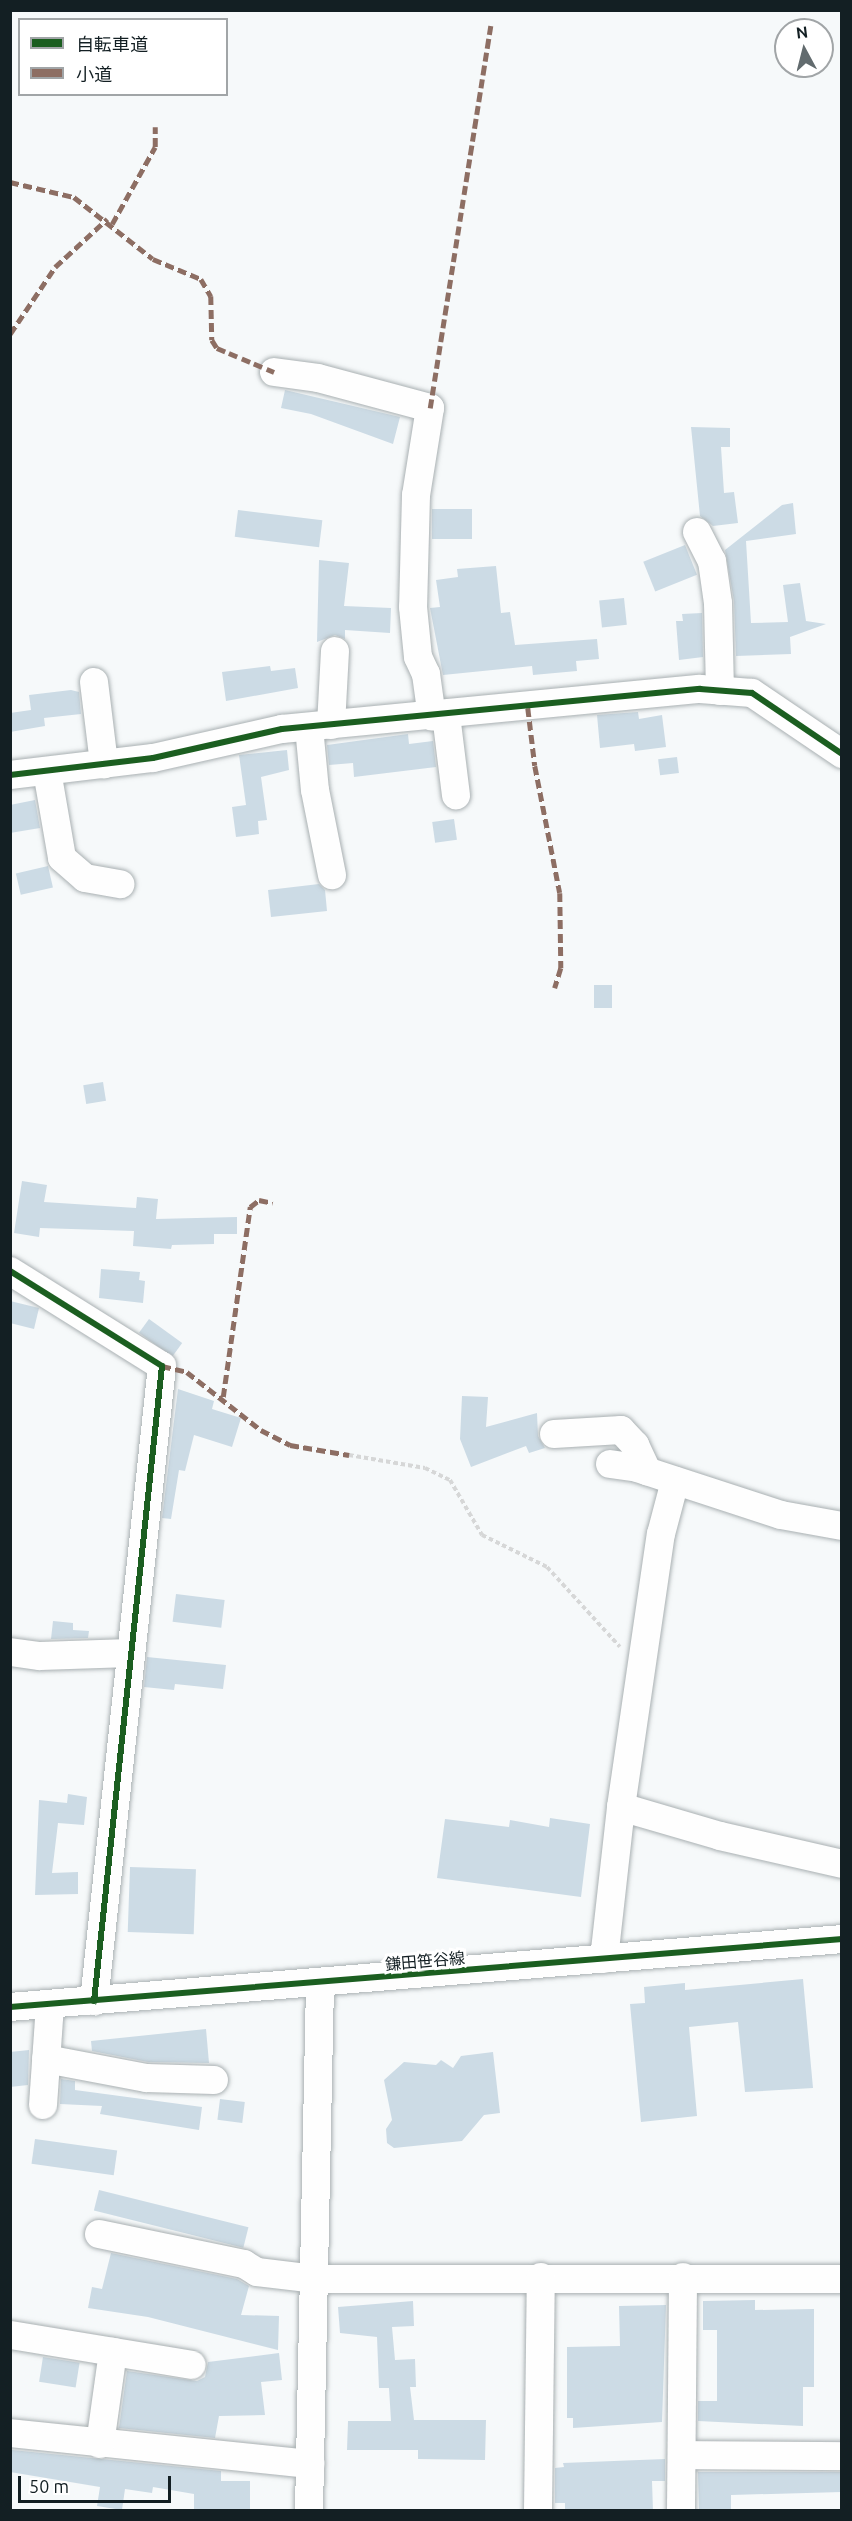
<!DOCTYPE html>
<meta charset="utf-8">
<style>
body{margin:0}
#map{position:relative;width:852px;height:2521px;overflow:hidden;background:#f6f9fa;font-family:Ubuntu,"Noto Sans JP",sans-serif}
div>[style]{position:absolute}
.building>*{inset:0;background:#ccdbe5;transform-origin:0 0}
.path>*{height:4px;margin-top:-2px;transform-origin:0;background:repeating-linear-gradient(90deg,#d6d7d7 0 4.5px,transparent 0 7.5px)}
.roads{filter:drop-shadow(0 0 2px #a9b0b2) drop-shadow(0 0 2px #a9b0b2)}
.minor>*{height:28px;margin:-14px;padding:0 14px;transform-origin:14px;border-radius:14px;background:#fefefe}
.quiet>*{height:4.5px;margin-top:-2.25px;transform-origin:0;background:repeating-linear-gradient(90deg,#8d6e63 0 9px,transparent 0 13.5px)}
.cycleway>*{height:6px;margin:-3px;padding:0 3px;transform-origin:3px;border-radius:3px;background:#1b5e20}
span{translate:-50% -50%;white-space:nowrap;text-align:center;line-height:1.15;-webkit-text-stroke:6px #fff;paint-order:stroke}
.street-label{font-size:16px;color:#131f23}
.frame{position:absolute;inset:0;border:12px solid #131f23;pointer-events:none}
.legend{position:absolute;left:18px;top:18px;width:210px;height:78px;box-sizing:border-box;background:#fff;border:2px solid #a1a5a7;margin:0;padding:8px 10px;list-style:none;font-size:18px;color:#131f23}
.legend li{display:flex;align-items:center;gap:12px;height:30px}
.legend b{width:30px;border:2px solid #a1a5a7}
.north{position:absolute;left:774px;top:18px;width:60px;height:60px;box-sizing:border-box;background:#fff;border:2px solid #a1a5a7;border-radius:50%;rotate:353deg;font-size:16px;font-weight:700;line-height:24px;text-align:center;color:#131f23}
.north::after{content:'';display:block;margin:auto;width:21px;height:27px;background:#626b6e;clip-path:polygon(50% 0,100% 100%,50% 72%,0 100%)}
.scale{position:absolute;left:18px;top:2476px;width:153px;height:27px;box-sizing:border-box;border:3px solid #131f23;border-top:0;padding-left:8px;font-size:18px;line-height:21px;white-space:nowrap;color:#131f23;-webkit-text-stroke:4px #fff;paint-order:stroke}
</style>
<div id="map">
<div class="building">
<i style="clip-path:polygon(285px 390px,400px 417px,393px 444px,311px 414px,281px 408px)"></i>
<i style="clip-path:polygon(691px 427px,730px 428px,730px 447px,721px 447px,724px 493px,734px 492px,738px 523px,713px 526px,700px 516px)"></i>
<i style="clip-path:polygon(793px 503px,796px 534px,746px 541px,751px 623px,788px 622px,783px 585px,800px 583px,806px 621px,826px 624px,790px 637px,791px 654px,736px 656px,734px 601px,725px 550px,782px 505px)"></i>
<i style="left:432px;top:509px;width:40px;height:30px"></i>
<i style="left:238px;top:510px;width:85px;height:27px;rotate:7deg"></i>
<i style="left:685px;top:545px;width:32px;height:45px;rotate:68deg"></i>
<i style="clip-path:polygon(319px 560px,349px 563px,344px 606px,391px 608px,390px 633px,345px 630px,345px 639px,335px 635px,317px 642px)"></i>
<i style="clip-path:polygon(496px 566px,501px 613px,510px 612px,515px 645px,597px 639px,599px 659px,576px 661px,577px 671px,533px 675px,532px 666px,443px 675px,430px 608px,440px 607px,436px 580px,458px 577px,457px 569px)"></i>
<i style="left:624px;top:598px;width:27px;height:25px;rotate:84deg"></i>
<i style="clip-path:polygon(702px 613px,703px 657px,679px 660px,676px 621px,683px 621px,682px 614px)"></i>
<i style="clip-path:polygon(270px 666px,271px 671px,295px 668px,298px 688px,226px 701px,222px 672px)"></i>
<i style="clip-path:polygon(71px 690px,79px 692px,81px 714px,44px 718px,45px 726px,10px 732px,10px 713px,31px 710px,29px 695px)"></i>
<i style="clip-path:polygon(638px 712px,639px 719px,662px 715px,666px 747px,635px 751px,634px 744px,600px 748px,597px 715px)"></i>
<i style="clip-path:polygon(408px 734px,409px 744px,433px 741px,436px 767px,354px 777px,353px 763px,329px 765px,327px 745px)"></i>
<i style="clip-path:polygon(287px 750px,289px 770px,261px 777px,267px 820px,258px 821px,259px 834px,236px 837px,232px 807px,246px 805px,239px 755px)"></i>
<i style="left:677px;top:757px;width:16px;height:19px;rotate:83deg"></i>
<i style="clip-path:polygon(35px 800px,40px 828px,10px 833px,10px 805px)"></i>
<i style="left:454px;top:819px;width:21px;height:22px;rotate:82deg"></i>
<i style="left:48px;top:866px;width:22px;height:33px;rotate:77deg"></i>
<i style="clip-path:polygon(319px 884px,325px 890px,327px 911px,271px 917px,268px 890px)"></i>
<i style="left:612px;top:985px;width:23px;height:18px;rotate:90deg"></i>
<i style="left:103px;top:1082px;width:19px;height:20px;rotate:81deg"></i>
<i style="clip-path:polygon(22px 1181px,47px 1185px,44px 1202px,136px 1208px,137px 1197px,158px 1199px,156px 1219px,237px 1217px,237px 1234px,214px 1234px,214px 1244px,172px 1245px,171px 1249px,133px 1246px,134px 1231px,40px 1228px,39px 1237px,14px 1233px)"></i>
<i style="clip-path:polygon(101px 1269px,140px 1272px,139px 1280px,145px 1281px,143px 1303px,99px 1298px)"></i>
<i style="clip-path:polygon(10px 1301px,39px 1308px,34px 1329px,10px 1323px)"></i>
<i style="left:149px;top:1319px;width:41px;height:17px;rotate:36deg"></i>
<i style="clip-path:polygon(178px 1389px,214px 1401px,212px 1409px,241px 1418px,232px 1447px,194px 1435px,185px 1471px,179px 1470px,171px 1519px,162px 1518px)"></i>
<i style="clip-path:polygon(462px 1396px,488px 1397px,486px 1427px,537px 1413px,538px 1436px,545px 1448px,529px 1453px,526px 1446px,471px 1467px,460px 1439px)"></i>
<i style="left:176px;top:1594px;width:49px;height:28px;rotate:7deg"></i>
<i style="clip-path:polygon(53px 1621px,73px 1623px,73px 1630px,89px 1631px,88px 1638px,51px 1639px)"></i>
<i style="clip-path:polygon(147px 1657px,226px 1665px,223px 1689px,175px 1684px,174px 1690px,144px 1687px)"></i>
<i style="clip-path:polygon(68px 1794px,87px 1797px,84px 1825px,58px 1823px,52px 1873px,78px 1872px,78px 1894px,35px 1895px,39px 1800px,67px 1803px)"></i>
<i style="clip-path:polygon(550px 1818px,590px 1824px,581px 1897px,437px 1878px,445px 1819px,509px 1827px,510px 1820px,549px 1827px)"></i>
<i style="left:130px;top:1867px;width:66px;height:65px;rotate:2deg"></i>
<i style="clip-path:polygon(803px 1979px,813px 2088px,745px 2092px,738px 2022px,689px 2027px,697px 2116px,641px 2122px,630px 2004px,645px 2003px,644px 1987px,685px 1983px,685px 1990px)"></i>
<i style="clip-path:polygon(206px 2029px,209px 2063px,148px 2062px,92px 2051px,91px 2041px)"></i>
<i style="clip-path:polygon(29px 2050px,28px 2085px,10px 2087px,10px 2052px)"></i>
<i style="clip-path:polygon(493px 2052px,500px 2113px,484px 2115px,462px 2141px,394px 2148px,387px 2143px,386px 2129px,392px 2120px,384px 2080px,404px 2062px,436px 2065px,441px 2060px,453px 2068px,461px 2056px)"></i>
<i style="clip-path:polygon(61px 2079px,75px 2081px,75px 2090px,202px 2107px,199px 2130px,100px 2114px,102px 2106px,60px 2104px)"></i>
<i style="left:220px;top:2099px;width:25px;height:21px;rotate:7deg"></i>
<i style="left:35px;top:2139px;width:83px;height:25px;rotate:8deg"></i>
<i style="left:99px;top:2190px;width:154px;height:21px;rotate:14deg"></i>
<i style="clip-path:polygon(111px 2253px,237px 2279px,249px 2286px,241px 2315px,279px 2316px,278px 2350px,148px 2317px,88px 2308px,92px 2287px,102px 2289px)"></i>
<i style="clip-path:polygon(755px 2300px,755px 2310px,814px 2309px,814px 2387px,803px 2387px,803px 2426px,698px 2421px,698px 2401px,717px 2401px,717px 2330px,703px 2330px,703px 2301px)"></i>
<i style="clip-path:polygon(413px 2301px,414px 2326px,392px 2327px,395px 2360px,415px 2359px,416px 2387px,410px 2387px,414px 2420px,486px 2420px,485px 2460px,418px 2459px,418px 2450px,347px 2450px,348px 2421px,391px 2421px,389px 2388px,379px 2388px,377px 2337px,340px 2333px,338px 2307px)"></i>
<i style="clip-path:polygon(666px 2305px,662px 2422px,573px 2428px,573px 2418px,567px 2418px,567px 2347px,620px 2346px,619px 2306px)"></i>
<i style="clip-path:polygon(279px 2353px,282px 2380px,261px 2382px,265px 2415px,219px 2416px,215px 2438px,119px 2428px,127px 2371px,197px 2381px,205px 2377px,208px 2362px)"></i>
<i style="left:43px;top:2357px;width:37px;height:25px;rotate:9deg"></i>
<i style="clip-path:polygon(12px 2450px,221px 2471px,221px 2481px,250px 2481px,250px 2511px,194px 2511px,194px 2494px,153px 2487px,152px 2493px,125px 2489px,122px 2510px,97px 2506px,100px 2487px,10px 2472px)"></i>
<i style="clip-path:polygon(665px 2459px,665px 2481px,652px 2481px,653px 2511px,565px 2511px,565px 2503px,555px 2503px,555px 2468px,564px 2467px,563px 2463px)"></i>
<i style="clip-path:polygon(698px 2472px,842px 2472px,842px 2492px,731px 2495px,731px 2511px,699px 2511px)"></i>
</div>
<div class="path">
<i style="left:349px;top:1455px;width:77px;rotate:9.7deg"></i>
<i style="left:425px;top:1468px;width:28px;rotate:26deg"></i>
<i style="left:450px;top:1480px;width:64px;rotate:59.8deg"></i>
<i style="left:482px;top:1535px;width:72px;rotate:26.2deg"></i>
<i style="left:547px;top:1567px;width:108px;rotate:47.6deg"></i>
</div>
<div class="roads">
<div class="minor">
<i style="left:274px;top:372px;width:44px;rotate:7.8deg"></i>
<i style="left:318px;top:378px;width:116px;rotate:15deg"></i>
<i style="left:430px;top:408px;width:88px;rotate:99.1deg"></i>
<i style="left:416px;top:495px;width:112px;rotate:91.5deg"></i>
<i style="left:413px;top:607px;width:50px;rotate:84.3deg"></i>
<i style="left:418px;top:657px;width:19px;rotate:65deg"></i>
<i style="left:426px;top:674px;width:43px;rotate:82.1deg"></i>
<i style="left:697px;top:532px;width:33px;rotate:63deg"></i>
<i style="left:712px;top:561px;width:42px;rotate:81.9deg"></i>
<i style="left:718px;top:603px;width:88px;rotate:88.7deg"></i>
<i style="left:94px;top:682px;width:83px;rotate:83deg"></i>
<i style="left:446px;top:715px;width:81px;rotate:82.9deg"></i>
<i style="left:331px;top:725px;width:74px;rotate:-86.9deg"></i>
<i style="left:309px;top:727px;width:63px;rotate:84.6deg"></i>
<i style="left:315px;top:790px;width:87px;rotate:78.7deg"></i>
<i style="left:47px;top:771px;width:88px;rotate:80.2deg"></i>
<i style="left:62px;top:858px;width:30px;rotate:41deg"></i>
<i style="left:85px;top:878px;width:36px;rotate:10deg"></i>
<i style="left:10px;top:775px;width:144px;rotate:-6.8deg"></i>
<i style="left:153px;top:758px;width:132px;rotate:-12.7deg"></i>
<i style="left:282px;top:729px;width:420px;rotate:-5.5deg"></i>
<i style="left:700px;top:689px;width:52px;rotate:4.4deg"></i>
<i style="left:752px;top:693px;width:109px;rotate:34.1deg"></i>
<i style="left:10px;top:1271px;width:179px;rotate:32deg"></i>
<i style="left:162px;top:1366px;width:639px;rotate:96.11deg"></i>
<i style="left:554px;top:1434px;width:67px;rotate:-3.4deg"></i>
<i style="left:621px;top:1430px;width:21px;rotate:47deg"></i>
<i style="left:635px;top:1445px;width:29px;rotate:65deg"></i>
<i style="left:610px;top:1464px;width:27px;rotate:8deg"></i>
<i style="left:637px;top:1468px;width:151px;rotate:18.1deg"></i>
<i style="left:781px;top:1515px;width:62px;rotate:10.2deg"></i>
<i style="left:10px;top:1652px;width:30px;rotate:8deg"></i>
<i style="left:40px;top:1656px;width:90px;rotate:-1.9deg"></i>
<i style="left:621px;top:1807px;width:103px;rotate:16.3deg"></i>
<i style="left:720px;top:1836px;width:125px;rotate:12.9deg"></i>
<i style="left:604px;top:1959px;width:153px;rotate:-83.6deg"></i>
<i style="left:621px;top:1807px;width:276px;rotate:-81.7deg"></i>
<i style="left:661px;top:1534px;width:55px;rotate:-75.2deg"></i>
<i style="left:10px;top:2007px;width:835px;rotate:-4.67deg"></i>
<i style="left:46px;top:2059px;width:102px;rotate:10.8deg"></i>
<i style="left:146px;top:2078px;width:68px;rotate:1.7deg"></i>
<i style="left:43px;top:2105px;width:100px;rotate:-86deg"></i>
<i style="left:99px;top:2234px;width:148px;rotate:11.7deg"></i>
<i style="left:244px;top:2264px;width:15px;rotate:32deg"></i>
<i style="left:257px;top:2272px;width:58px;rotate:6.9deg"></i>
<i style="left:315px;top:2279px;width:527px"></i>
<i style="left:11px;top:2335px;width:183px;rotate:9.4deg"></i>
<i style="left:10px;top:2433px;width:302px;rotate:5.9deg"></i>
<i style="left:100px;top:2444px;width:93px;rotate:-82deg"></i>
<i style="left:683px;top:2455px;width:159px;rotate:0.4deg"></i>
<i style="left:309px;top:2510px;width:526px;rotate:-88.8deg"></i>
<i style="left:538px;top:2510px;width:233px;rotate:-89.3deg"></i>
<i style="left:681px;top:2510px;width:233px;rotate:-89.5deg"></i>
</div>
</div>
<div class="quiet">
<i style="left:10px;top:182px;width:66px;rotate:13.2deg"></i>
<i style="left:74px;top:197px;width:100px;rotate:38.1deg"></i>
<i style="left:153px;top:259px;width:52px;rotate:22.6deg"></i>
<i style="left:201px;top:279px;width:20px;rotate:60deg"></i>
<i style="left:211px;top:296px;width:44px;rotate:88.7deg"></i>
<i style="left:212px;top:340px;width:9px;rotate:58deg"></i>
<i style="left:217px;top:348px;width:62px;rotate:22.8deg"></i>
<i style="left:112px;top:224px;width:88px;rotate:-60.8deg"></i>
<i style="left:155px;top:147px;width:20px;rotate:-90deg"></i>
<i style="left:10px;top:334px;width:81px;rotate:-56.1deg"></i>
<i style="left:55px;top:267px;width:71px;rotate:-42.7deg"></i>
<i style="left:430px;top:408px;width:391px;rotate:-81deg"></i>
<i style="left:528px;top:708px;width:58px;rotate:83.1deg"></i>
<i style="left:535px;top:766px;width:129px;rotate:78.9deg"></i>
<i style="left:560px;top:893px;width:75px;rotate:89.2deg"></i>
<i style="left:561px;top:968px;width:21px;rotate:107deg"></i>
<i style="left:162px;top:1366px;width:26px;rotate:13deg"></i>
<i style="left:187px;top:1372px;width:94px;rotate:38.1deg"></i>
<i style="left:261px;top:1430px;width:33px;rotate:27deg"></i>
<i style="left:290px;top:1445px;width:60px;rotate:9.6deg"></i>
<i style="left:223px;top:1397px;width:192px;rotate:-81.9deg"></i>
<i style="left:250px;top:1207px;width:11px;rotate:-38deg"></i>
<i style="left:259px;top:1200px;width:14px;rotate:12deg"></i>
</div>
<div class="cycleway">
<i style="left:10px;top:775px;width:144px;rotate:-6.8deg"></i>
<i style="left:153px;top:758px;width:132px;rotate:-12.7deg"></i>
<i style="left:282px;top:729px;width:420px;rotate:-5.5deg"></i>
<i style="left:700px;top:689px;width:52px;rotate:4.4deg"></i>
<i style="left:752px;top:693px;width:109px;rotate:34.1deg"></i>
<i style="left:10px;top:1271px;width:179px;rotate:32deg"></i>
<i style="left:162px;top:1366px;width:639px;rotate:96.11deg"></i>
<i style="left:10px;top:2007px;width:835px;rotate:-4.67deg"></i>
</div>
<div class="street-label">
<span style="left:425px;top:1961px;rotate:-5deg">鎌田笹谷線</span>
</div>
<div class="frame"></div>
<ul class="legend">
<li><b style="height:8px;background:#1b5e20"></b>自転車道</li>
<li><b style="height:8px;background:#8d6e63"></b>小道</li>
</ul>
<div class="north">N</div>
<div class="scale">50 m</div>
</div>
